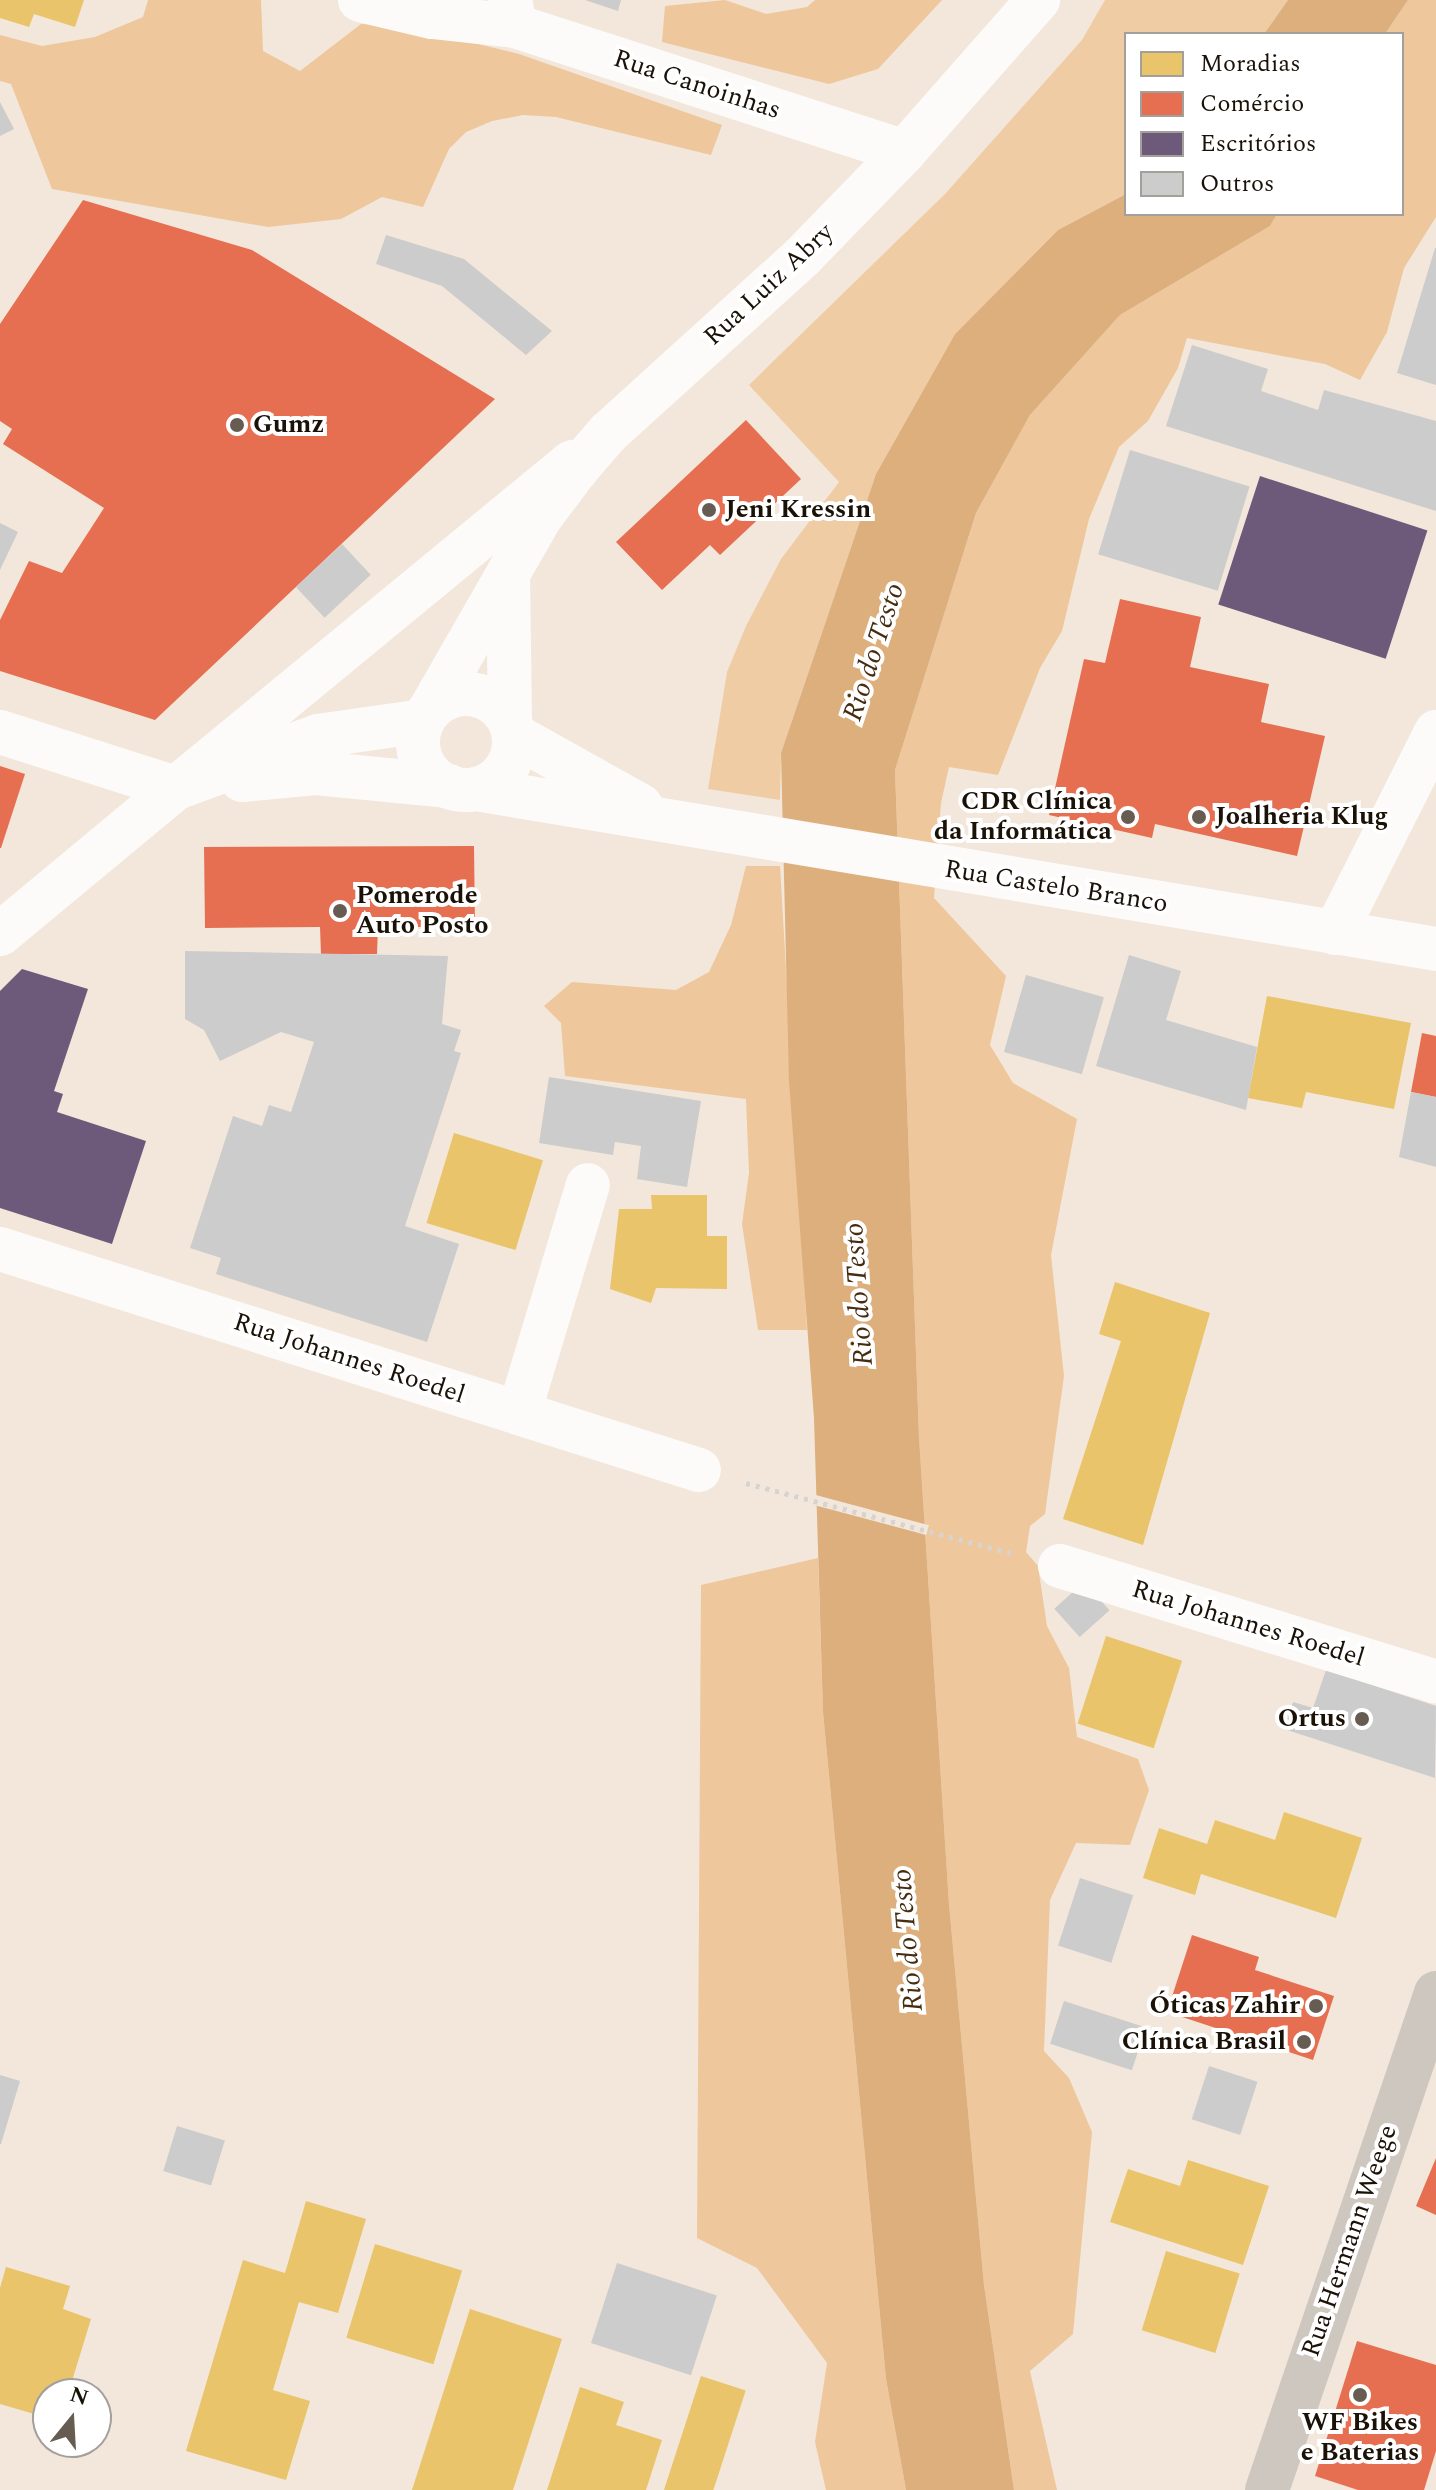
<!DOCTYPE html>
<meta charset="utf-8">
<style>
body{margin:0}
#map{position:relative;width:1436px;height:2490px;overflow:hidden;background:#f2e7da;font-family:Spectral,serif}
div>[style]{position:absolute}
.green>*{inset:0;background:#efcca4}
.forest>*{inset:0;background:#eec79c}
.water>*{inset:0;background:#ddaf7c}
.pier>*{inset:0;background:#f2e7da;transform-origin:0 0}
.homes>*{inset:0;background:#e9c46a;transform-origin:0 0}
.shops>*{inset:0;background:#e76f51}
.offices>*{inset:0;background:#6d597a;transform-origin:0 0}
.building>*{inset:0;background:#cbcccb;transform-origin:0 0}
.path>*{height:5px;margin-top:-2.5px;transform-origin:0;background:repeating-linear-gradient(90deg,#d7d3d0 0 4px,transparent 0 10px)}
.minor>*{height:44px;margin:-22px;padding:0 22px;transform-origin:22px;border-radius:22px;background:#fdfbf9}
.tertiary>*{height:44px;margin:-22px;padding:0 22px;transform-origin:22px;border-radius:22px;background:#fdfbf9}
.secondary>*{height:44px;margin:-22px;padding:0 22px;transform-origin:22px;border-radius:22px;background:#fdfbf9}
.secondary>.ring{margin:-22px;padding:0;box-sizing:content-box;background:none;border:44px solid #fdfbf9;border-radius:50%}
.primary>*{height:44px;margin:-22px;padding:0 22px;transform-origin:22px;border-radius:22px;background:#cec7bf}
.dots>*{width:22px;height:22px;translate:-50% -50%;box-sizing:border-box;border:4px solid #fff;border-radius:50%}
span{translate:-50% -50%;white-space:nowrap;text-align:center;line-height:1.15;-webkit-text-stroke:8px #fff;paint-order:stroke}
.street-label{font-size:26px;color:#1a1107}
.poi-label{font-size:26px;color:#1a1107;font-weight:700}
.left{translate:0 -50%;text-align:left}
.right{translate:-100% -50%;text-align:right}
.water-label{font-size:28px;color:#472d10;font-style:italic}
.legend{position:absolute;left:1124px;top:32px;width:280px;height:184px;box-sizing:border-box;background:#fff;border:2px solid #a3a09c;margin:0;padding:10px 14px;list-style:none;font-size:24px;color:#1a1107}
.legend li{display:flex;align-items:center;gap:16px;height:40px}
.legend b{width:40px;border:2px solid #a3a09c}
.north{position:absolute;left:32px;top:2378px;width:80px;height:80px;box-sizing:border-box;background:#fff;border:2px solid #a3a09c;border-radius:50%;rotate:18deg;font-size:22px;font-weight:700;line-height:32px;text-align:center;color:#1a1107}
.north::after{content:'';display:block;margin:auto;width:28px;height:36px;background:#665c51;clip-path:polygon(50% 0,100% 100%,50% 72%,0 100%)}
</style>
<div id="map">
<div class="green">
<i style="clip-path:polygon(1105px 0,1288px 0,1264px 34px,1126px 34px,1126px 194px,1058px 230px,955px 334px,876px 474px,781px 753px,780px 800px,708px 789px,727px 672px,746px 626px,781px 559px,839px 482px,749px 385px,945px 194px,1082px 40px)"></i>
</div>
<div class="forest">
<i style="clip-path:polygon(148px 0,261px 0,263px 51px,300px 71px,361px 24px,403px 26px,519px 54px,722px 125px,711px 155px,556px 117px,523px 115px,492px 121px,466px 132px,449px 149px,423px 207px,382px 197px,341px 219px,268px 227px,52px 189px,11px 84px,0 81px,0 35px,42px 46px,95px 37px,143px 17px)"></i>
<i style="clip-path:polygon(725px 0,766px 14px,807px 7px,815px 0,942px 0,878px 69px,829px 84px,662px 42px,665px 6px)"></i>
<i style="clip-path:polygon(1408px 0,1436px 0,1436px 217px,1404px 268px,1387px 332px,1360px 380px,1325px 364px,1187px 338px,1178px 368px,1148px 421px,1119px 447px,1089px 519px,1062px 631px,1040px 668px,998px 775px,949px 767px,941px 803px,934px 898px,1006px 976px,990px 1045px,1013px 1083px,1077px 1119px,1051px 1255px,1064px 1376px,1045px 1514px,1030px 1526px,1026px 1552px,1038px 1566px,1047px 1626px,1069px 1668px,1077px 1737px,1138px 1759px,1149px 1790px,1130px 1845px,1076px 1843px,1050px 1900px,1044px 2051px,1069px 2078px,1092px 2132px,1073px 2334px,1030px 2371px,1057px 2490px,1014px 2490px,984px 2285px,949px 1904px,919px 1437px,895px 770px,976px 513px,1030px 415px,1120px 315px,1270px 226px,1277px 214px,1402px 214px,1402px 34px,1385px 34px)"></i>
<i style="clip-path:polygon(746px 866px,780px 866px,807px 1330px,758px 1330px,742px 1224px,749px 1173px,746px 1099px,565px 1076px,561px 1023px,544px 1006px,572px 982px,676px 990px,709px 972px,731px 925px)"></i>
<i style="clip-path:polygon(818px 1558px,823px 1712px,886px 2379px,906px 2490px,826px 2490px,815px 2442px,827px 2363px,757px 2268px,697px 2238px,701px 1585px)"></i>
</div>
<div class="water">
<i style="clip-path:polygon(1288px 0,1408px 0,1385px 34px,1264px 34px)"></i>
<i style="clip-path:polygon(1126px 194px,1126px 214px,1277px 214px,1270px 226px,1120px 315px,1030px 415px,976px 513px,895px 770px,919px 1437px,949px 1904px,984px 2285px,1014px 2490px,906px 2490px,886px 2379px,823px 1712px,814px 1418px,789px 1081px,781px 753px,876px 474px,955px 334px,1058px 230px)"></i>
</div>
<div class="pier">
<i style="left:812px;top:1494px;width:121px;height:10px;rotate:15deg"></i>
</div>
<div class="homes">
<i style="clip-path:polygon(0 0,84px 0,75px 27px,34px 14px,29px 27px,0 18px)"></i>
<i style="clip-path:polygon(1267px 996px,1411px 1023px,1394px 1109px,1306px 1092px,1302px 1108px,1248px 1098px)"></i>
<i style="left:454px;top:1133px;width:93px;height:94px;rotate:17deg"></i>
<i style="clip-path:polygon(651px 1195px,707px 1195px,707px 1236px,727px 1236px,727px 1289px,656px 1288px,651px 1303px,610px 1289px,619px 1209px,652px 1209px)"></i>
<i style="clip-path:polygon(1115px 1282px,1210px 1313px,1143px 1545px,1063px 1519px,1121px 1341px,1099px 1334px)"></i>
<i style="left:1106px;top:1636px;width:80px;height:92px;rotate:18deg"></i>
<i style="clip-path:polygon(1284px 1812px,1362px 1838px,1336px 1918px,1201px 1874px,1195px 1895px,1143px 1878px,1159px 1828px,1207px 1844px,1215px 1820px,1275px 1840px)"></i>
<i style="clip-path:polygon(1188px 2160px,1269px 2186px,1243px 2265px,1110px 2222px,1128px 2169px,1180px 2186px)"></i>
<i style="clip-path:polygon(306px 2201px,366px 2219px,338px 2313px,299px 2302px,273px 2390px,310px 2401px,286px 2480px,186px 2451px,243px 2260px,285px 2273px)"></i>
<i style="left:375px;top:2244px;width:91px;height:98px;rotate:17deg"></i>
<i style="left:1166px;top:2251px;width:77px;height:83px;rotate:17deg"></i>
<i style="clip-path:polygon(6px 2267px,70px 2286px,63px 2309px,91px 2319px,68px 2394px,48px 2394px,48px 2418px,0 2404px,0 2288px)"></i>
<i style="clip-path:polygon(470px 2309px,562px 2339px,513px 2490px,412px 2490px)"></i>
<i style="left:701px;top:2376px;width:47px;height:120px;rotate:18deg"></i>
<i style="clip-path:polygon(580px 2387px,624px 2402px,616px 2425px,662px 2440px,646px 2490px,547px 2490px)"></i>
</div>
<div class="shops">
<i style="clip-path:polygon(83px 200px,252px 250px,495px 399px,155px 720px,0 671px,0 620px,29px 561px,62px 573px,104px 508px,3px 444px,12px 429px,0 421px,0 324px)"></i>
<i style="clip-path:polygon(746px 420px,801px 479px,720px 555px,710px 545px,662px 590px,616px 542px)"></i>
<i style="clip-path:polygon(1120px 599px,1201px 617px,1190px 667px,1269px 684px,1261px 722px,1325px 736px,1297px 856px,1155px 824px,1152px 838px,1049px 815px,1084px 659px,1105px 663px)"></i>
<i style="clip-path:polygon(0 766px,25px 774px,1px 848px,0 848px)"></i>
<i style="clip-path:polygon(474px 846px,475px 927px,378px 927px,377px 954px,321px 954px,320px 927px,205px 928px,204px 847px)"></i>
<i style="clip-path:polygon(1422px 1033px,1436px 1036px,1436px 1097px,1411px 1092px)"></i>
<i style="clip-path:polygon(1192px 1935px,1259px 1957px,1255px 1970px,1334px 1996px,1313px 2060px,1167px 2012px)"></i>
<i style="clip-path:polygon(1436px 2158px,1436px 2215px,1416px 2206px)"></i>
<i style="clip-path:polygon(1357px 2341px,1436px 2365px,1436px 2451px,1424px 2490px,1358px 2490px,1315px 2476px)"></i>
</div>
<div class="offices">
<i style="left:1260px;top:476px;width:176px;height:135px;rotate:18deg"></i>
<i style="clip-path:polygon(22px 969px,88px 989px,54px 1091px,63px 1094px,57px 1112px,146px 1141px,112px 1244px,0 1208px,0 991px)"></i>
</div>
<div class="building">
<i style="clip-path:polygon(585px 0,621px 0,618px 11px)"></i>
<i style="clip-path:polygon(0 102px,14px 129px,0 136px)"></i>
<i style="clip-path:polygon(386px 235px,464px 259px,552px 331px,526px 355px,442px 286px,376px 264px)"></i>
<i style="clip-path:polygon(1435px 248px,1436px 248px,1436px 385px,1397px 373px)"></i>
<i style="clip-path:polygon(1192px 345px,1268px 369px,1261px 391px,1318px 410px,1324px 390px,1436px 421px,1436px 511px,1166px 426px)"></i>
<i style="left:1130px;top:450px;width:125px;height:109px;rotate:17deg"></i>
<i style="clip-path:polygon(0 523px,18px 532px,0 570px)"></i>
<i style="left:342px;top:544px;width:42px;height:63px;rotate:47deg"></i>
<i style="clip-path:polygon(185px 951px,448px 956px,442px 1024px,461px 1030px,454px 1051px,461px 1053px,405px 1226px,459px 1244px,427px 1342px,216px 1274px,221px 1258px,190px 1248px,233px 1116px,262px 1126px,269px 1105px,291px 1112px,314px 1042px,281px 1032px,220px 1061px,204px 1030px,185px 1019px)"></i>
<i style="clip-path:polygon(1129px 955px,1181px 971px,1166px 1020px,1257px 1047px,1246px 1110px,1096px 1066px)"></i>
<i style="left:1026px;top:975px;width:81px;height:80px;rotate:16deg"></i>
<i style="clip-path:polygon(549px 1077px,701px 1101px,687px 1187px,637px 1179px,641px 1146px,615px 1142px,613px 1155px,539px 1143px)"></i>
<i style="clip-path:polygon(1411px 1092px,1436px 1097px,1436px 1167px,1399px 1157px)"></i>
<i style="left:1084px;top:1582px;width:38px;height:40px;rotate:48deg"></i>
<i style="clip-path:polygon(1326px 1670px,1436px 1706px,1435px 1778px,1284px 1729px,1293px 1702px,1313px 1708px)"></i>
<i style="left:1080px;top:1878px;width:56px;height:71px;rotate:18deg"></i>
<i style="left:1064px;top:2001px;width:86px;height:45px;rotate:18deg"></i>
<i style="left:1209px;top:2066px;width:51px;height:56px;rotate:18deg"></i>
<i style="clip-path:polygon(0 2075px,20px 2081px,1px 2144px,0 2144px)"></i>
<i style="left:177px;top:2126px;width:50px;height:47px;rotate:17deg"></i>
<i style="left:617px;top:2263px;width:105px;height:84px;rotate:18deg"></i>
</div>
<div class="path">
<i style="left:746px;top:1483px;width:278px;rotate:14.8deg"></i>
</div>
<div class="minor">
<i style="left:360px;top:0;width:74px;rotate:13.3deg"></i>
<i style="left:432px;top:17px;width:83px;rotate:6.2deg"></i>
<i style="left:510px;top:0;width:26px;rotate:79deg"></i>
<i style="left:515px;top:26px;width:409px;rotate:17.9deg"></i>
<i style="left:0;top:732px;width:185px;rotate:17.7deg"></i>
<i style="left:176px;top:788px;width:513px;rotate:-39.46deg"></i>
<i style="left:1335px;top:933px;width:225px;rotate:-63.3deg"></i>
<i style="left:0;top:1249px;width:733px;rotate:17.55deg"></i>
<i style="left:519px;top:1413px;width:238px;rotate:-73.2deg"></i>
<i style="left:1060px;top:1566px;width:393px;rotate:17.1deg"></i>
</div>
<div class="tertiary">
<i style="left:508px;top:577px;width:145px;rotate:89.2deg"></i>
<i style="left:430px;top:710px;width:221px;rotate:-60.2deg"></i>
<i style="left:540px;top:518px;width:60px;rotate:-53.1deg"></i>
<i style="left:576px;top:470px;width:49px;rotate:-49.1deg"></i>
<i style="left:608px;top:433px;width:262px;rotate:-42.2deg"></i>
<i style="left:802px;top:257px;width:146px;rotate:-45.8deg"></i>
<i style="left:904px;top:152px;width:203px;rotate:-48.6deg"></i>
</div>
<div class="secondary">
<i class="ring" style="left:418px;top:694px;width:52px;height:52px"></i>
<i style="left:514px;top:735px;width:145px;rotate:29.2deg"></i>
<i style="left:242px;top:780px;width:74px;rotate:-5.4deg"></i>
<i style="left:316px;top:773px;width:134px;rotate:5.6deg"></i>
<i style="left:476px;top:789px;width:973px;rotate:9.46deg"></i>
<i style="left:0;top:934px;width:229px;rotate:-39.7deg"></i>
<i style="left:176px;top:788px;width:151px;rotate:-20.1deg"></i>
<i style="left:318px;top:736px;width:106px;rotate:-8.1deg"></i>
</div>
<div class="primary">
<i style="left:1267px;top:2490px;width:525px;rotate:-71.22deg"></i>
</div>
<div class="dots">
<i style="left:237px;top:425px;background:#665c51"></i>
<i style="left:709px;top:510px;background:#665c51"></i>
<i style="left:1128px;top:817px;background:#665c51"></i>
<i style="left:1199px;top:817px;background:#665c51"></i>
<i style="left:340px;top:911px;background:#665c51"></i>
<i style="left:1362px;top:1719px;background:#665c51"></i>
<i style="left:1316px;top:2006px;background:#665c51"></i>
<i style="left:1304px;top:2042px;background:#665c51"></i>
<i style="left:1360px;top:2395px;background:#665c51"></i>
</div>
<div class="street-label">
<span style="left:697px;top:85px;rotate:18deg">Rua Canoinhas</span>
<span style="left:769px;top:285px;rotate:-43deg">Rua Luiz Abry</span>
<span style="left:1056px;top:887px;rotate:9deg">Rua Castelo Branco</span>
<span style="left:349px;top:1359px;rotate:18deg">Rua Johannes Roedel</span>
<span style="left:1248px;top:1624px;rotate:17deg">Rua Johannes Roedel</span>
<span style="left:1350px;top:2241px;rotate:-71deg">Rua Hermann Weege</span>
</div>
<div class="poi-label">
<span class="left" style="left:253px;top:425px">Gumz</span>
<span class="left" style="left:725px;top:510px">Jeni Kressin</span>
<span class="right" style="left:1112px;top:817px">CDR Clínica<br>da Informática</span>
<span class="left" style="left:1215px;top:817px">Joalheria Klug</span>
<span class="left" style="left:356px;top:911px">Pomerode<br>Auto Posto</span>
<span class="right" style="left:1346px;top:1719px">Ortus</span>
<span class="right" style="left:1300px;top:2006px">Óticas Zahir</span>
<span class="right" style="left:1286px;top:2042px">Clínica Brasil</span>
<span style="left:1360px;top:2438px">WF Bikes<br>e Baterias</span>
</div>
<div class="water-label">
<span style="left:874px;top:652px;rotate:-72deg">Rio do Testo</span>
<span style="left:859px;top:1294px;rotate:-94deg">Rio do Testo</span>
<span style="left:908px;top:1940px;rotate:-95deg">Rio do Testo</span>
</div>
<ul class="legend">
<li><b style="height:22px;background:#e9c46a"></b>Moradias</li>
<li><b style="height:22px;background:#e76f51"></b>Comércio</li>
<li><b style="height:22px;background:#6d597a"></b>Escritórios</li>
<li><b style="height:22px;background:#cbcccb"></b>Outros</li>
</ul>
<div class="north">N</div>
</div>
